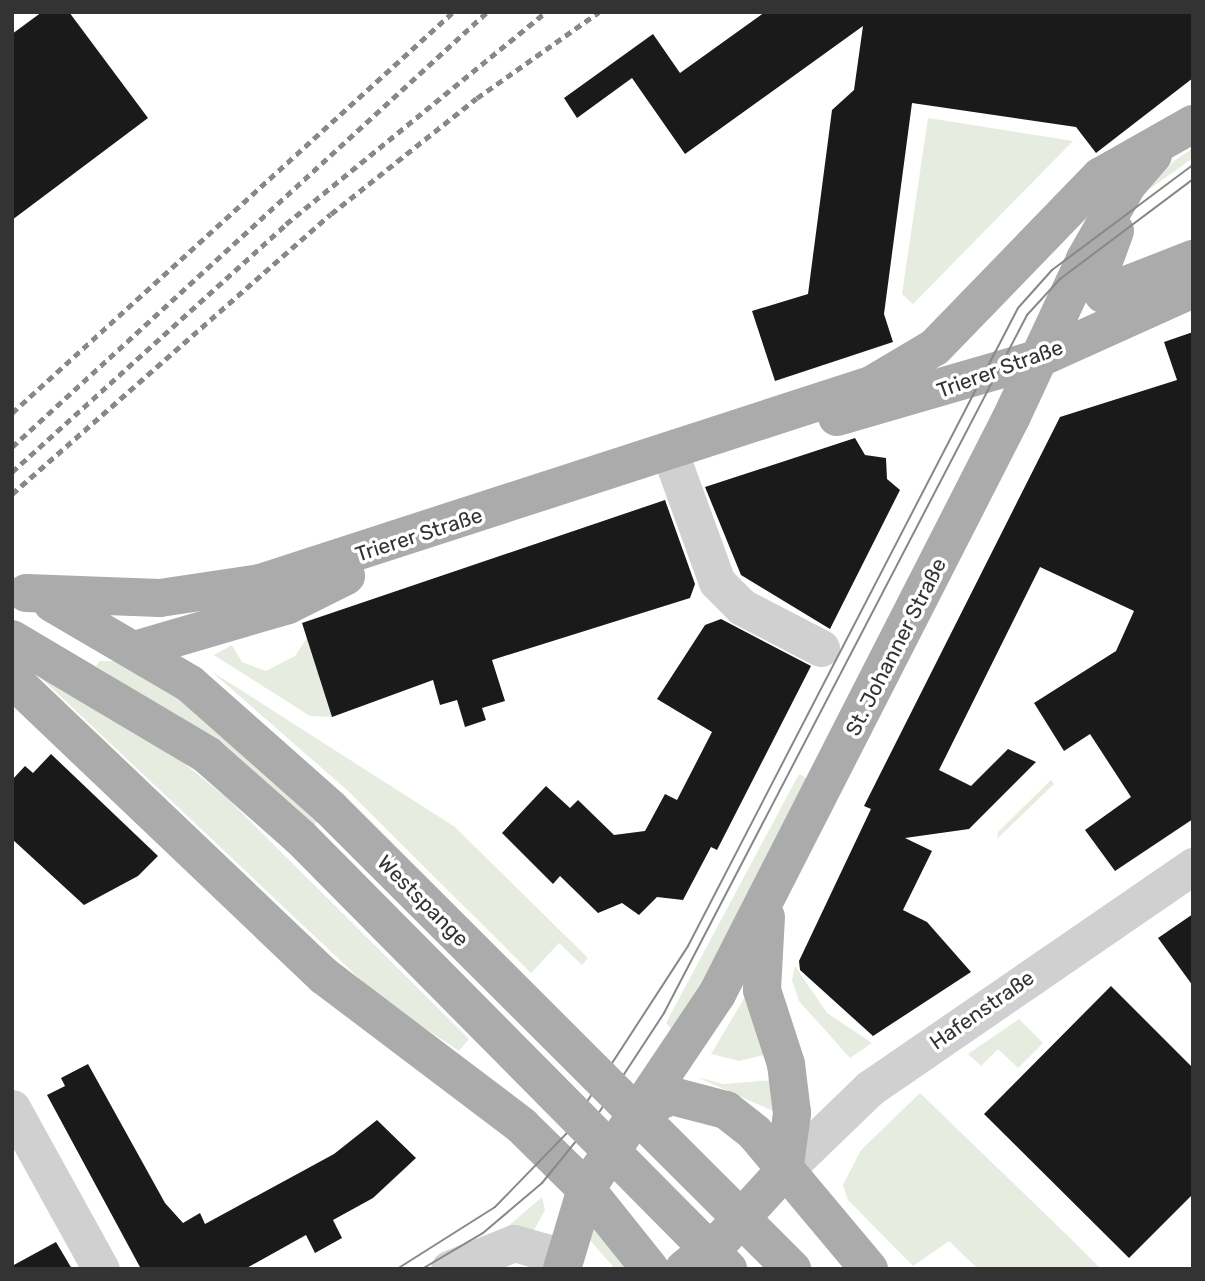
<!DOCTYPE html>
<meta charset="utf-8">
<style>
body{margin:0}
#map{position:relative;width:1205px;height:1281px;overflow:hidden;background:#fff;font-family:Rubik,sans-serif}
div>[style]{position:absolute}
.green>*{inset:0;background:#e6ecdf}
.building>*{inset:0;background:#1a1a1a}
.minor>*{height:37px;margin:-18.5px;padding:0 18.5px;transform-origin:18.5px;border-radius:18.5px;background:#d0d0d0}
.major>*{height:38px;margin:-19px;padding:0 19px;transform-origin:19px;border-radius:19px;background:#ababab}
.tram>*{height:2px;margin:-1px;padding:0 1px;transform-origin:1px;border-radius:1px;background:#888}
.rail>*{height:5px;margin-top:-2.5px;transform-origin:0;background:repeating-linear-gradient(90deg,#888 0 7px,transparent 0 12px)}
.major-bridge>*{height:38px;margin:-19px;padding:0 19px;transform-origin:19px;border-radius:19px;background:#ababab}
span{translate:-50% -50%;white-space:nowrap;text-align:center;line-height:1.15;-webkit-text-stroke:7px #fff;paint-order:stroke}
.street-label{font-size:21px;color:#333}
.frame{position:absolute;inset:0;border:14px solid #333;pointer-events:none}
</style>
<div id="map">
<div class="green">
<i style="clip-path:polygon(928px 118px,1073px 141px,913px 304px,902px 294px)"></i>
<i style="clip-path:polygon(1193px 148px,1193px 158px,1148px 190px,1174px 161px)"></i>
<i style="clip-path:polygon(307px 638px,332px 717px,310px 716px,214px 655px,232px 645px,242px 662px,266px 671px,295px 656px)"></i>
<i style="clip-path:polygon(99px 661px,125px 661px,179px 699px,319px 819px,313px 826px,167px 711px,96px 666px)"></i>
<i style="clip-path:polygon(211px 671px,455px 827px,588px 958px,582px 965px,559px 943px,531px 973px,348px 791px)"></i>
<i style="clip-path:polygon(38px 675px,180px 760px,229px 800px,469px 1039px,459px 1051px,379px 997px)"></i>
<i style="clip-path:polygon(799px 774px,808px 779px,675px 1032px,666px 1023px)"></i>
<i style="clip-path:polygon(1051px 780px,1054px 784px,997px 839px,998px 832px)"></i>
<i style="clip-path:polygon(795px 966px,827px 1013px,872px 1043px,850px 1058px,799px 1001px,792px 980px)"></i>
<i style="clip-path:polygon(745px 997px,768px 1054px,739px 1061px,711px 1054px)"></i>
<i style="clip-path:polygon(1019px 1019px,1043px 1043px,1018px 1068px,998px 1049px,981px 1066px,968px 1054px)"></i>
<i style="clip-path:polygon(697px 1077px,723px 1084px,774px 1080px,773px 1111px)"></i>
<i style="clip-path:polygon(920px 1093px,1069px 1237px,1101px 1269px,978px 1269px,949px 1241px,913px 1266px,848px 1200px,843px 1185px,861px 1150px)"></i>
<i style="clip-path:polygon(542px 1197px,545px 1210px,533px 1232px,498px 1235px)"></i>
<i style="clip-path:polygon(588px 1218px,613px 1253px,626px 1269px,615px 1269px,583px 1232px)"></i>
</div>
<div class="building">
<i style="clip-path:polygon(42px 12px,69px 12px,148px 118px,12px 220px,12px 34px)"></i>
<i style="clip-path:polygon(765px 12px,1193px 12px,1193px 78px,1096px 153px,1076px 127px,912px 103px,884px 314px,893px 342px,775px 381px,752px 311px,808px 294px,832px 110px,854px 90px,863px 26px,685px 154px,632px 78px,577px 118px,564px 98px,653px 34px,680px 73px)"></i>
<i style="clip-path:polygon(1193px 332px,1193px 819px,1115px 871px,1085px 830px,1131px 797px,1090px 734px,1064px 751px,1034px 703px,1116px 651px,1134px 611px,1040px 567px,939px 770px,971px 786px,1008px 749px,1036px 762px,969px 829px,905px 838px,932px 851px,903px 910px,927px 922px,971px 972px,873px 1036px,800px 970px,799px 961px,871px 809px,864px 806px,1060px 417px,1177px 380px,1164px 342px)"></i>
<i style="clip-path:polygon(855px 438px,865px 455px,886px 458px,887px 479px,900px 490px,830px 629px,741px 575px,705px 487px)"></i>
<i style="clip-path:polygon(665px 500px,695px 584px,690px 598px,492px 660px,505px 701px,482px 708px,486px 720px,465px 727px,457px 700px,440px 705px,433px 680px,332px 717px,302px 623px)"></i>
<i style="clip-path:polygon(721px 619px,811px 666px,717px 850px,711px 847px,683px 900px,657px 897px,639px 915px,622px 903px,598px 913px,560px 876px,553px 884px,502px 833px,546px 786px,570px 808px,578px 800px,614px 835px,645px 831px,665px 794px,677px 800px,712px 732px,657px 699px,705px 625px)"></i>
<i style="clip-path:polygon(51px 754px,158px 856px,138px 876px,84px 905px,12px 839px,12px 780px,25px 766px,33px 773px)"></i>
<i style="clip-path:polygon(1193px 914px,1193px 986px,1158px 938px)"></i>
<i style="clip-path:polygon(1111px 986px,1193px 1068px,1193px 1194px,1129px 1258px,984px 1114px)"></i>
<i style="clip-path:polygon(88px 1064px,165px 1203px,183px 1223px,200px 1213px,205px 1224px,334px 1154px,377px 1120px,416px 1158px,373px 1198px,333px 1220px,342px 1238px,315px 1253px,306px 1235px,245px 1269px,141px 1269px,47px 1095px,65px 1086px,61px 1078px)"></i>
<i style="clip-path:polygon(56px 1242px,72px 1269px,12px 1269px,12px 1266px)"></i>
</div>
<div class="minor">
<i style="left:670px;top:453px;width:137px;rotate:70deg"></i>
<i style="left:717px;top:582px;width:35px;rotate:45deg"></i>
<i style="left:742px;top:607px;width:89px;rotate:27.4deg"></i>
<i style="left:12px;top:1108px;width:184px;rotate:61.1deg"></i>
<i style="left:784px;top:1171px;width:120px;rotate:-44deg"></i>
<i style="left:870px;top:1088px;width:392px;rotate:-34.5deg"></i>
<i style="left:449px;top:1269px;width:70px;rotate:-21.8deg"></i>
<i style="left:514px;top:1243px;width:32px;rotate:16deg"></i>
<i style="left:545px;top:1252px;width:21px;rotate:53deg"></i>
</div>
<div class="major">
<i style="left:1115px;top:231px;width:44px;rotate:110.1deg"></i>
<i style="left:1100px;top:272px;width:10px;rotate:66deg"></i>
<i style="left:1104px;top:281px;width:31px;rotate:37deg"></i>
<i style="left:1129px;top:300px;width:29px;rotate:2deg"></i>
<i style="left:1103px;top:294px;width:97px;rotate:-21.3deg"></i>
<i style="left:837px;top:417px;width:211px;rotate:-16.2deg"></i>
<i style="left:1040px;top:358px;width:168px;rotate:-24.3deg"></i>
<i style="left:26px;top:593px;width:134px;rotate:2.1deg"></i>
<i style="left:160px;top:598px;width:101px;rotate:-8.5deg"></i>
<i style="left:260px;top:583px;width:642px;rotate:-17.96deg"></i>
<i style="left:871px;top:385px;width:74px;rotate:-30.7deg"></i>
<i style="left:935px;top:347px;width:238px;rotate:-45.9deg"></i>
<i style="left:1101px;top:176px;width:106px;rotate:-29.5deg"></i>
<i style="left:52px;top:603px;width:160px;rotate:30.4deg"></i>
<i style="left:190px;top:684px;width:187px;rotate:41.5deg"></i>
<i style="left:12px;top:639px;width:227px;rotate:30.7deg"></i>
<i style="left:207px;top:755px;width:125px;rotate:41.4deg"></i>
<i style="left:138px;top:649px;width:156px;rotate:-16.3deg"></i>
<i style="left:288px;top:605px;width:65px;rotate:-26.6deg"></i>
<i style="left:12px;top:679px;width:431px;rotate:43.6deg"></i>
<i style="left:324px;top:976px;width:248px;rotate:37.1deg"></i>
<i style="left:522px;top:1126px;width:90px;rotate:44.5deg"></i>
<i style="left:586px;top:1189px;width:102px;rotate:51.3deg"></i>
<i style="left:640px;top:1110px;width:35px;rotate:-24deg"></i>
<i style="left:672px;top:1096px;width:56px;rotate:14.5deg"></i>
<i style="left:726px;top:1110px;width:36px;rotate:38deg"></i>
<i style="left:754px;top:1132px;width:179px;rotate:50deg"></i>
<i style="left:562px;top:1269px;width:84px;rotate:-73.3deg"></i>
<i style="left:586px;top:1189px;width:235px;rotate:-56.1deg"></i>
<i style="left:717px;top:994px;width:647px;rotate:-62.96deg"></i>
<i style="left:1011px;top:418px;width:175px;rotate:-65deg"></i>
<i style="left:1085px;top:259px;width:86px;rotate:-60.2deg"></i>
<i style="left:1128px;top:184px;width:38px;rotate:-49deg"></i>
<i style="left:684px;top:1269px;width:51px;rotate:-38.7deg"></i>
<i style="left:724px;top:1237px;width:89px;rotate:-47.7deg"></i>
<i style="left:784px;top:1171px;width:59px;rotate:-82.1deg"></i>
<i style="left:792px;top:1113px;width:49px;rotate:-97deg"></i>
<i style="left:786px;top:1064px;width:78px;rotate:-108deg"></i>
<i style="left:762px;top:990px;width:73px;rotate:-86.9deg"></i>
</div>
<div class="tram">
<i style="left:397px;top:1269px;width:116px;rotate:-32.3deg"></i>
<i style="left:495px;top:1207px;width:102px;rotate:-45.8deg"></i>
<i style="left:566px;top:1134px;width:224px;rotate:-57deg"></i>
<i style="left:688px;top:946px;width:718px;rotate:-62.65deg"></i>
<i style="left:1018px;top:308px;width:51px;rotate:-48.2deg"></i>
<i style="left:1052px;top:270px;width:176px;rotate:-36.7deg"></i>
<i style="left:422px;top:1269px;width:71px;rotate:-30.5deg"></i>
<i style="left:483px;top:1233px;width:77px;rotate:-40.3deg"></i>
<i style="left:542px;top:1183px;width:89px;rotate:-50.9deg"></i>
<i style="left:598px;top:1114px;width:121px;rotate:-56.8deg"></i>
<i style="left:664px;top:1013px;width:787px;rotate:-62.52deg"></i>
<i style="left:1027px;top:315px;width:49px;rotate:-47.5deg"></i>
<i style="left:1060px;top:279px;width:166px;rotate:-36.9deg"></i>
</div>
<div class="rail">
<i style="left:12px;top:413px;width:596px;rotate:-42.28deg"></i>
<i style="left:12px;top:447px;width:644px;rotate:-42.48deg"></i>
<i style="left:12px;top:472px;width:370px;rotate:-42.1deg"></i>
<i style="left:286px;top:224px;width:335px;rotate:-39.2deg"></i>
<i style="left:12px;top:494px;width:424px;rotate:-41.3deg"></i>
<i style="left:331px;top:214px;width:186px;rotate:-38.5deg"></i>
<i style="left:477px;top:98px;width:149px;rotate:-35.2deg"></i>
</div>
<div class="major-bridge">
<i style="left:330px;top:808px;width:653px;rotate:44.94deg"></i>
<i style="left:301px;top:838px;width:607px;rotate:45.27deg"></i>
</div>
<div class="street-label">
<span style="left:1000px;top:369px;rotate:-20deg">Trierer Straße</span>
<span style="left:419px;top:535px;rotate:-18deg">Trierer Straße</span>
<span style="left:896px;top:647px;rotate:-63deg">St. Johanner Straße</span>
<span style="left:423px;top:901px;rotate:45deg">Westspange</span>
<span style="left:982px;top:1010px;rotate:-35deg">Hafenstraße</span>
</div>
<div class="frame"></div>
</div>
